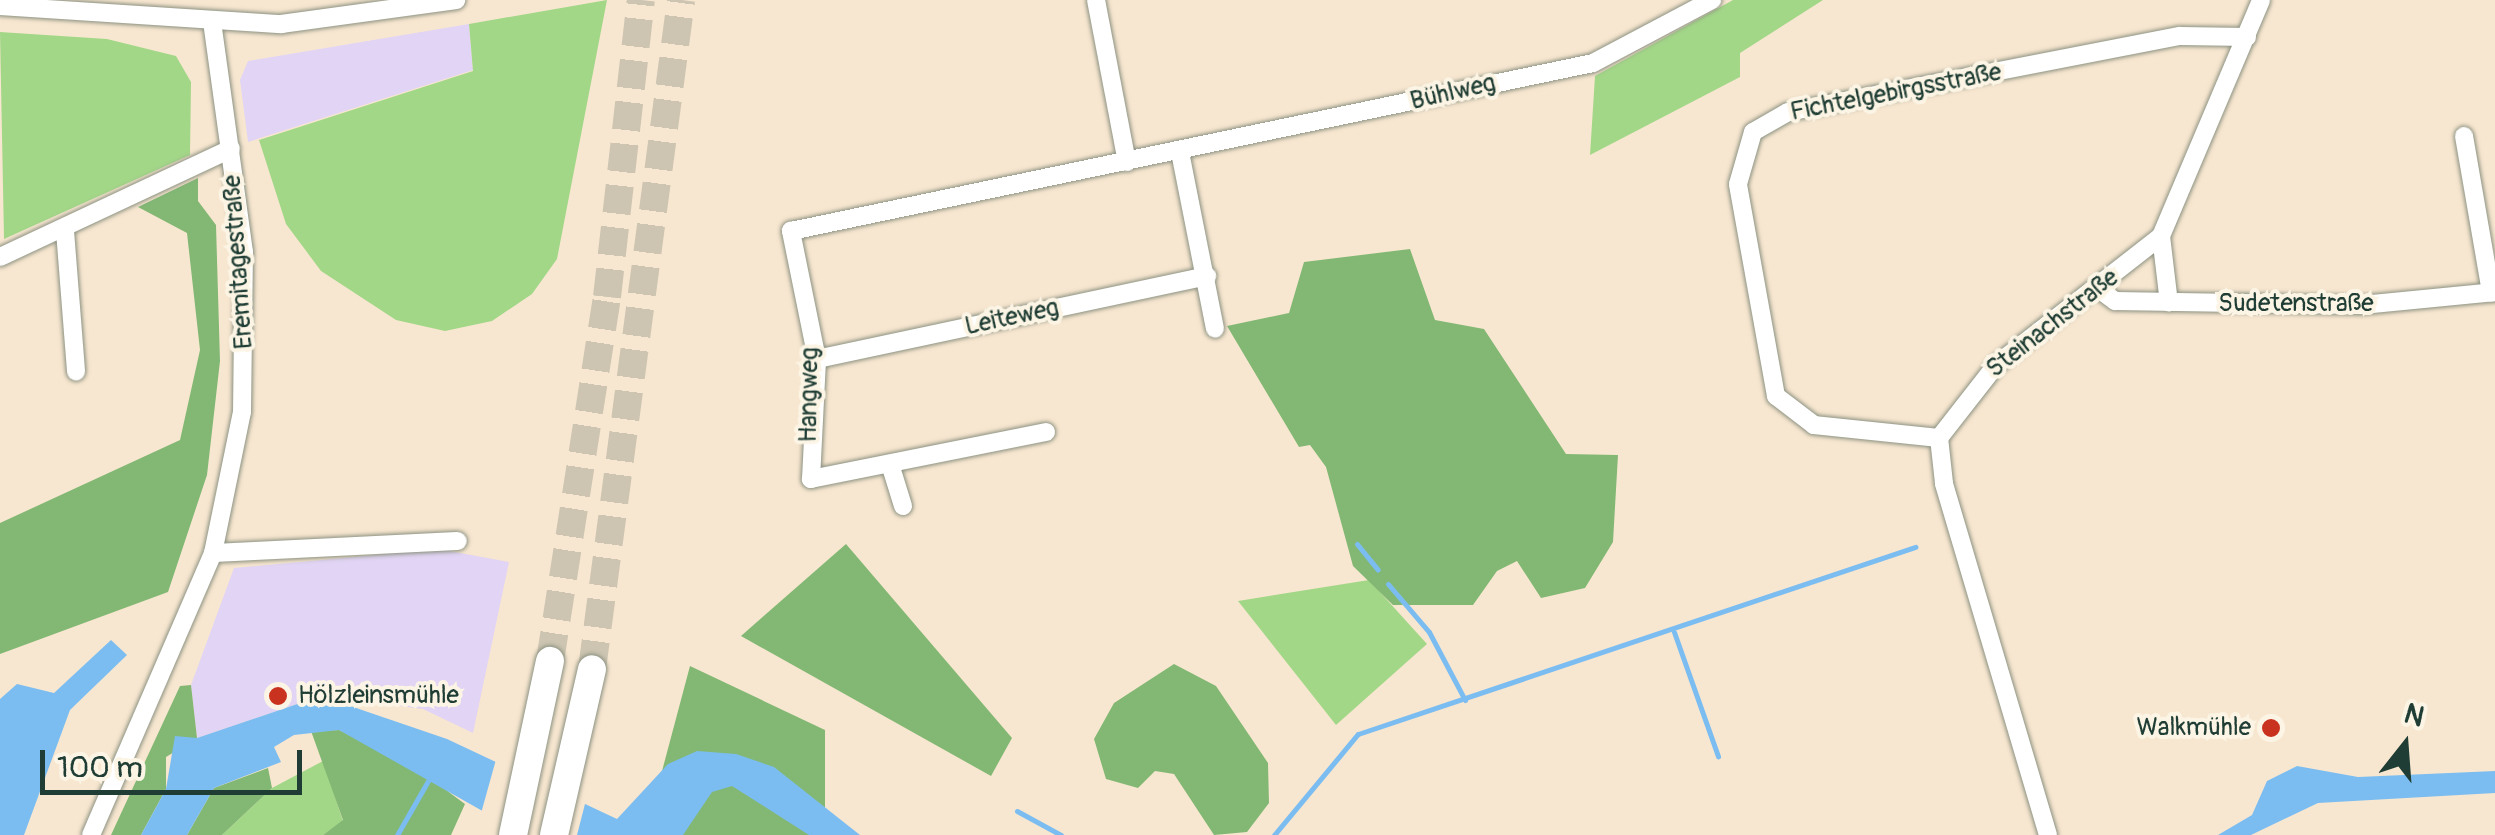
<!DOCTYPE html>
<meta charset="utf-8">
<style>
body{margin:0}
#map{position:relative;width:2495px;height:835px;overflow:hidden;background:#f8e7d0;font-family:Pangolin,sans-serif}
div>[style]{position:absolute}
.built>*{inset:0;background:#e1d4f4}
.green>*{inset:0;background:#a3d788}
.forest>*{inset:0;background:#82b874}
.water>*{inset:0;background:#7cbdf1}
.pier>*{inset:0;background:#f8e7d0}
.stream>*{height:5px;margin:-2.5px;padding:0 2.5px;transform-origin:2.5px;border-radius:2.5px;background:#7cbdf1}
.highway-tunnel>*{height:28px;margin-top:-14px;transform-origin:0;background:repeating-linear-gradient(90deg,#cdc5b1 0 28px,transparent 0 42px)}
.roads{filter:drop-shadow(0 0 2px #8c9282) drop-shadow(0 0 2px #8c9282)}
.minor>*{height:18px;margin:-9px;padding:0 9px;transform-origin:9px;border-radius:9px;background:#fff}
.highway>*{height:28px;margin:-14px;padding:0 14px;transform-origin:14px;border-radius:14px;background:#fff}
.dots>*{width:28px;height:28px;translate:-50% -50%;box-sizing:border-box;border:5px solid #fcf5e5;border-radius:50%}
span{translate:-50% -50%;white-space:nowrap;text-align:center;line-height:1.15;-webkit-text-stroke:8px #fcf5e5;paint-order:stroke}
.street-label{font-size:25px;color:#1f3d34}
.poi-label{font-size:25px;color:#1f3d34}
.left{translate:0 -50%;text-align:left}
.right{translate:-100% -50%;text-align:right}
.north{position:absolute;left:2355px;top:695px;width:100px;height:100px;-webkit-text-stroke:8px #fcf5e5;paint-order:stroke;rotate:17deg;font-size:28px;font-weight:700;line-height:40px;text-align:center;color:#1f3d34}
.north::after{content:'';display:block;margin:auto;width:35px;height:45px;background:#1f3d34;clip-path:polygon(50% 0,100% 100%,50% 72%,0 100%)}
.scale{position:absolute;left:40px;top:750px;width:262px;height:45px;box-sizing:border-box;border:5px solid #1f3d34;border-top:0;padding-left:12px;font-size:30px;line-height:35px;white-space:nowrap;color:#1f3d34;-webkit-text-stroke:8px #fcf5e5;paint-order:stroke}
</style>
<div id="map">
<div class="built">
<i style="clip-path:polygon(469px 24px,473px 70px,248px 142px,240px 80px,248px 61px)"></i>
<i style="clip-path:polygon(439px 549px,509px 562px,473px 733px,423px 709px,321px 696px,197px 738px,191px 685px,234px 568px)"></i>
</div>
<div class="green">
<i style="clip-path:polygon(607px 0,557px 259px,532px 294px,492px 321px,445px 331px,396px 320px,321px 271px,286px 224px,259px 140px,473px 71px,469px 24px)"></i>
<i style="clip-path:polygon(1733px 0,1823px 0,1740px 53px,1740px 77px,1590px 155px,1595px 76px)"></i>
<i style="clip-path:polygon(0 32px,107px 39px,176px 56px,191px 82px,190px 155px,4px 239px)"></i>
<i style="clip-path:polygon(1369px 580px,1427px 644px,1336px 725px,1238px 601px)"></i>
<i style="clip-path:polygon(323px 761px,343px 821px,323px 835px,222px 835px,272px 788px)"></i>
</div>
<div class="forest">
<i style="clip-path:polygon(198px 178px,198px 201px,216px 225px,220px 361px,207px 475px,168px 592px,0 654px,0 523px,180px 440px,200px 350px,187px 233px,138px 207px)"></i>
<i style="clip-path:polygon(1410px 249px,1435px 320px,1484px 329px,1566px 454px,1618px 455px,1613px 542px,1585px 588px,1541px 598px,1517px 561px,1497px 571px,1473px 605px,1393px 605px,1353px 566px,1326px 467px,1310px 445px,1299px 447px,1227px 326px,1289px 313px,1304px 262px)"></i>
<i style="clip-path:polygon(846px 544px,1012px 738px,991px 776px,741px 636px)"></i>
<i style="clip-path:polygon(1174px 664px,1216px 686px,1268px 763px,1269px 803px,1247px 832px,1214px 835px,1174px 774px,1155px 771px,1138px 788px,1106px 779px,1094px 739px,1114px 703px)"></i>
<i style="clip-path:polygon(690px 666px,825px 730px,825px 835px,645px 835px)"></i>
<i style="clip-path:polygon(191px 685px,197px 738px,166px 757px,166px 789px,141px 835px,111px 835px,180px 686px)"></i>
<i style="clip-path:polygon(339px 730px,408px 762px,465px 804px,451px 835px,323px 835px,343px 820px,311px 731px)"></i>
<i style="clip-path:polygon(268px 768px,272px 788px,222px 835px,187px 835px,214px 788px)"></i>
</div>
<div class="water">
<i style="clip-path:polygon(111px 640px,127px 655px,70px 710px,24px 835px,0 835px,0 699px,17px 684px,54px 693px)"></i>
<i style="clip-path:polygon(321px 696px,447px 739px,617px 819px,668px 764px,697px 751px,736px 754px,774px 767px,860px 835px,809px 835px,732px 786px,712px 792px,683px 835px,525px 835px,339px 730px,294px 735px,274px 747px,281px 762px,214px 788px,187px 835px,141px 835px,166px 789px,175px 736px,197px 738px)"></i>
<i style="clip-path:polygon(2297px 766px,2358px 777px,2495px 771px,2495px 793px,2318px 803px,2251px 835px,2218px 835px,2252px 815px,2267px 781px)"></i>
</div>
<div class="pier">
<i style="clip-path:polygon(497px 756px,586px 800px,577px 835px,514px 835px,480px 817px)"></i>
</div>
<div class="stream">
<i style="left:1357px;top:544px;width:33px;rotate:51deg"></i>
<i style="left:1388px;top:584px;width:63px;rotate:49.5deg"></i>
<i style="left:1429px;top:632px;width:77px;rotate:62.1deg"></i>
<i style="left:1674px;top:632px;width:132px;rotate:70.5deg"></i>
<i style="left:1017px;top:811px;width:50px;rotate:28.6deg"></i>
<i style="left:397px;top:835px;width:70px;rotate:-60.2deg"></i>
<i style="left:1274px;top:835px;width:131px;rotate:-50.3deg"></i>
<i style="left:1358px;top:734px;width:588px;rotate:-18.56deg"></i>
</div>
<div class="highway-tunnel">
<i style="left:550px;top:661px;width:368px;rotate:-81.1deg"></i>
<i style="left:607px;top:297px;width:299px;rotate:-83.5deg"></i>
<i style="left:592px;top:669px;width:675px;rotate:-82.42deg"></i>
</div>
<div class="roads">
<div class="minor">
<i style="left:1096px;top:0;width:165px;rotate:79.2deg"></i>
<i style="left:0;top:6px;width:282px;rotate:3.7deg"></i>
<i style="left:281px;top:24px;width:177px;rotate:-7.8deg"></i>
<i style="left:2464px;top:136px;width:159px;rotate:80.2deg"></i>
<i style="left:1180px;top:152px;width:180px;rotate:78.8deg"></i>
<i style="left:65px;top:231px;width:141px;rotate:85.5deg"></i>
<i style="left:2161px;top:236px;width:67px;rotate:83.2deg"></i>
<i style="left:0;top:257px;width:255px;rotate:-25.1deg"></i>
<i style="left:2100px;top:290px;width:19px;rotate:36deg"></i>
<i style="left:2115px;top:301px;width:247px;rotate:0.9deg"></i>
<i style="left:2362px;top:305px;width:134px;rotate:-5.6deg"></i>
<i style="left:817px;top:359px;width:399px;rotate:-12deg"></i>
<i style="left:1046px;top:432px;width:240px;rotate:168.7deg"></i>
<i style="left:811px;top:479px;width:120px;rotate:-87.1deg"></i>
<i style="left:817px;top:359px;width:131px;rotate:-101.5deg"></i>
<i style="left:791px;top:231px;width:819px;rotate:-11.83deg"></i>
<i style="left:1593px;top:63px;width:135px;rotate:-27.9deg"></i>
<i style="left:1939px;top:438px;width:126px;rotate:-174.1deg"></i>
<i style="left:1814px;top:425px;width:48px;rotate:-142.7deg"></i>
<i style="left:1776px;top:396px;width:215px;rotate:-100.2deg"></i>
<i style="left:1738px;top:184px;width:54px;rotate:-73.9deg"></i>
<i style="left:1753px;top:132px;width:40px;rotate:-29.7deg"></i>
<i style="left:1788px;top:112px;width:399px;rotate:-11deg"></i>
<i style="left:2180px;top:36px;width:67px;rotate:0.9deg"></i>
<i style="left:890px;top:464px;width:44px;rotate:72.8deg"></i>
<i style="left:213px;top:553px;width:245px;rotate:-2.8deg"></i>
<i style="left:91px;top:835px;width:307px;rotate:-66.6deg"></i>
<i style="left:213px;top:553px;width:144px;rotate:-78.4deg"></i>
<i style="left:242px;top:412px;width:160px;rotate:-89.3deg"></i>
<i style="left:244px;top:252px;width:232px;rotate:-97.9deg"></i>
<i style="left:2048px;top:835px;width:367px;rotate:-106.5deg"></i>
<i style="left:1944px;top:483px;width:45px;rotate:-96.3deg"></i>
<i style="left:1939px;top:438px;width:93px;rotate:-52deg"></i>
<i style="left:1996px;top:365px;width:209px;rotate:-38deg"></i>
<i style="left:2161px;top:236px;width:256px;rotate:-67deg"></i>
</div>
<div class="highway">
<i style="left:513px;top:835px;width:178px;rotate:-78deg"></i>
<i style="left:554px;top:835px;width:170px;rotate:-77.1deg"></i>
</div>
</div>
<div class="dots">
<i style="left:278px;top:696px;background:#c8321e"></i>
<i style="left:2271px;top:728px;background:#c8321e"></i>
</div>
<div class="street-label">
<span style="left:1453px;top:93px;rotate:-13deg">Bühlweg</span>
<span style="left:1896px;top:93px;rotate:-11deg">Fichtelgebirgsstraße</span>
<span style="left:239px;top:262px;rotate:-94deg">Eremitagestraße</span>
<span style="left:2296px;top:304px">Sudetenstraße</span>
<span style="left:1012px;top:318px;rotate:-12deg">Leiteweg</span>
<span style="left:2053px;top:324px;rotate:-38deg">Steinachstraße</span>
<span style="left:810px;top:395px;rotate:-89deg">Hangweg</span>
</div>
<div class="poi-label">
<span class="left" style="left:298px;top:696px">Hölzleinsmühle</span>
<span class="right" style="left:2251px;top:728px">Walkmühle</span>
</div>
<div class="north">N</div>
<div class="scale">100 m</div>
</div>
